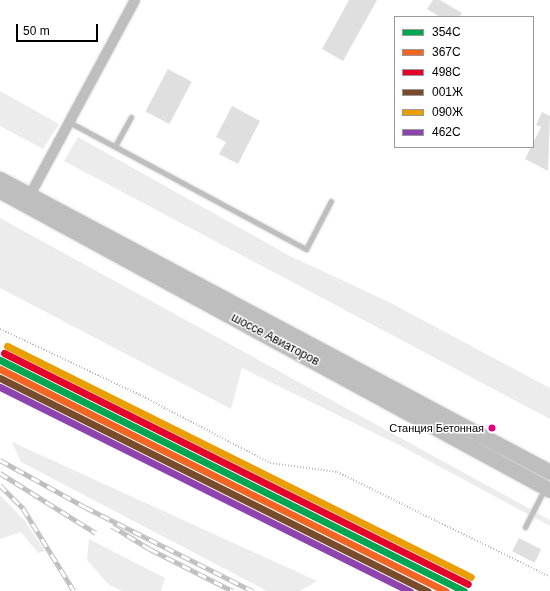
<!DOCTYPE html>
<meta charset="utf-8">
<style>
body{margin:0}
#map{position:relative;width:550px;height:591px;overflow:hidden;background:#fff;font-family:Helvetica,sans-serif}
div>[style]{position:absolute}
.green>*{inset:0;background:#ececec}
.building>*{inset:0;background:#dfdfdf;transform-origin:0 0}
.path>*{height:2px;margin-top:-1px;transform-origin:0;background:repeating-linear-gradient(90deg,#b9b9b9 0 1px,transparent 0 3px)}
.roads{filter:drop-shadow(0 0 1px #dbdbdb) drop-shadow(0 0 1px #dbdbdb)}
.lane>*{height:5px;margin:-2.5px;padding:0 2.5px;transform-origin:2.5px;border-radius:2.5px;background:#bebebe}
.street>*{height:10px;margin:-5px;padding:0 5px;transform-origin:5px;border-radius:5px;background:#bebebe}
.primary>*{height:15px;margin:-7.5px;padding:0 7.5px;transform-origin:7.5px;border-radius:7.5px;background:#bebebe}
.rail>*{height:4.5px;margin-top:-2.25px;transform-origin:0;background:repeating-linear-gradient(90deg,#fff 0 9px,#bebebe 0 18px);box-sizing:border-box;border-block:1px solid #bebebe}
.rail-1>*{height:7px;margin:-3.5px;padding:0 3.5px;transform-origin:3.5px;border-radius:3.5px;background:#00a651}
.rail-2>*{height:7px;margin:-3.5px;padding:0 3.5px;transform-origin:3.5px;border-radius:3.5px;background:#f26522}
.rail-3>*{height:7px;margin:-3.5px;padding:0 3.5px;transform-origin:3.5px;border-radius:3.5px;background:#e4002b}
.rail-4>*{height:7px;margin:-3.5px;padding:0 3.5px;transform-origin:3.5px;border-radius:3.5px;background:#7a4b2a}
.rail-5>*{height:7px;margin:-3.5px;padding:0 3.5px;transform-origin:3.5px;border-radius:3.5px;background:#eb9e00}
.rail-6>*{height:7px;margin:-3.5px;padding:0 3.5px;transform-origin:3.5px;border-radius:3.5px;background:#8e44ad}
.dots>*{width:11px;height:11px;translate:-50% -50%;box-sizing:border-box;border:2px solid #fff;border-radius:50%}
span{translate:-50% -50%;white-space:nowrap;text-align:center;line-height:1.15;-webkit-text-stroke:3px #fff;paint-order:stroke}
.bus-label{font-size:11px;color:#000}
.right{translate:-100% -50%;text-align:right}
.street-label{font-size:12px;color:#000}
.legend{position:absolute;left:394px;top:16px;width:140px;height:132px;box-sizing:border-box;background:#fff;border:1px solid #999;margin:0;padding:5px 7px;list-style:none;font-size:12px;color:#000}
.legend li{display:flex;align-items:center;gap:8px;height:20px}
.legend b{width:20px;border:1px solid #999}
.scale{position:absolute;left:16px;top:24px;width:82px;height:18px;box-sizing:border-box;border:2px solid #000;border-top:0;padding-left:5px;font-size:12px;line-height:14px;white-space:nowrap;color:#000;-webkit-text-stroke:3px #fff;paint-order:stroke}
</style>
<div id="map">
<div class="green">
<i style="clip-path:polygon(0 91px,59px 124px,43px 149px,0 126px)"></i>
<i style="clip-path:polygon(78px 137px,290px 256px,389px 302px,550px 388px,550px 419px,64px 161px)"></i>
<i style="clip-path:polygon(0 218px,550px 520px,550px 526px,401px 446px,242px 368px,231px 409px,0 288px)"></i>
<i style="clip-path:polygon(12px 442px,317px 581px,300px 591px,267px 591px,21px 462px)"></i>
<i style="clip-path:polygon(0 495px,24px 520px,45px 551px,38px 553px,21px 532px,0 539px)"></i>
<i style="clip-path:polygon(89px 539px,165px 578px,161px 591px,122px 591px,108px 584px,87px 560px)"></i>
</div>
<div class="building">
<i style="clip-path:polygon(349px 0,377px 0,343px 61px,322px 49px)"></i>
<i style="clip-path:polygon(433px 0,440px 0,462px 13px,459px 17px,440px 17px,427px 9px)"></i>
<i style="left:168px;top:69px;width:27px;height:48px;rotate:28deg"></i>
<i style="clip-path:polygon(232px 106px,260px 121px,238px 164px,219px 154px,226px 142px,216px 137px)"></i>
<i style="clip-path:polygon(542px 112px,550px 116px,548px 171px,525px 159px,541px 127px,536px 125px)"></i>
<i style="left:519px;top:538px;width:25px;height:15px;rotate:27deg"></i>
</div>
<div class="path">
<i style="left:0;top:329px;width:155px;rotate:25.2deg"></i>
<i style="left:140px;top:395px;width:147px;rotate:27.6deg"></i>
<i style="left:270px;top:463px;width:68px;rotate:7.7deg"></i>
<i style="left:337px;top:472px;width:237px;rotate:26.2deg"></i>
</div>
<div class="roads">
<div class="lane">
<i style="left:69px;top:122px;width:269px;rotate:28.2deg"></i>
<i style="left:306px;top:249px;width:54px;rotate:-62.5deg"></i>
<i style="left:115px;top:146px;width:33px;rotate:-61deg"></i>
<i style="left:525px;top:527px;width:44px;rotate:-62.9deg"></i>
</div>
<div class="street">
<i style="left:30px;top:195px;width:221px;rotate:-61.7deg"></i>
</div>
<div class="primary">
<i style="left:0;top:179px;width:623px;rotate:28.05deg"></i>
<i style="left:0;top:191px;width:626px;rotate:28.53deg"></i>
</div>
</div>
<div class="rail">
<i style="left:0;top:460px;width:97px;rotate:28.9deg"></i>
<i style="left:85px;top:507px;width:188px;rotate:26.6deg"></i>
<i style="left:0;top:473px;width:113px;rotate:32deg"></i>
<i style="left:0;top:485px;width:33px;rotate:45deg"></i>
<i style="left:23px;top:508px;width:97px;rotate:58.4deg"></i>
<i style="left:112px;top:526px;width:44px;rotate:31.2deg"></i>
<i style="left:150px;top:549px;width:93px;rotate:26.8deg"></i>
</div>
<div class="rail-1">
<i style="left:0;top:360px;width:518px;rotate:26.47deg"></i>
</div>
<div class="rail-2">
<i style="left:0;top:369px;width:498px;rotate:26.5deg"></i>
</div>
<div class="rail-3">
<i style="left:4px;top:353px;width:518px;rotate:26.47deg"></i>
</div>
<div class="rail-4">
<i style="left:0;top:378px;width:478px;rotate:26.5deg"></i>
</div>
<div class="rail-5">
<i style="left:7px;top:346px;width:518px;rotate:26.47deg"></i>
</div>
<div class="rail-6">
<i style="left:0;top:387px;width:458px;rotate:26.5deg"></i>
</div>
<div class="dots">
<i style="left:492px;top:428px;background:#e5007d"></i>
</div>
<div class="bus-label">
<span class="right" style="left:484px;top:428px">Станция Бетонная</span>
</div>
<div class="street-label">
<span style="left:275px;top:340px;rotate:28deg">шоссе Авиаторов</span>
</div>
<ul class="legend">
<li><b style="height:5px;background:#00a651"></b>354С</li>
<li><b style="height:5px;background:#f26522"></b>367С</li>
<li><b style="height:5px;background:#e4002b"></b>498С</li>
<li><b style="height:5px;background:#7a4b2a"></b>001Ж</li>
<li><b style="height:5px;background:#eb9e00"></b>090Ж</li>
<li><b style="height:5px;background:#8e44ad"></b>462С</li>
</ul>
<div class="scale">50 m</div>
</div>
